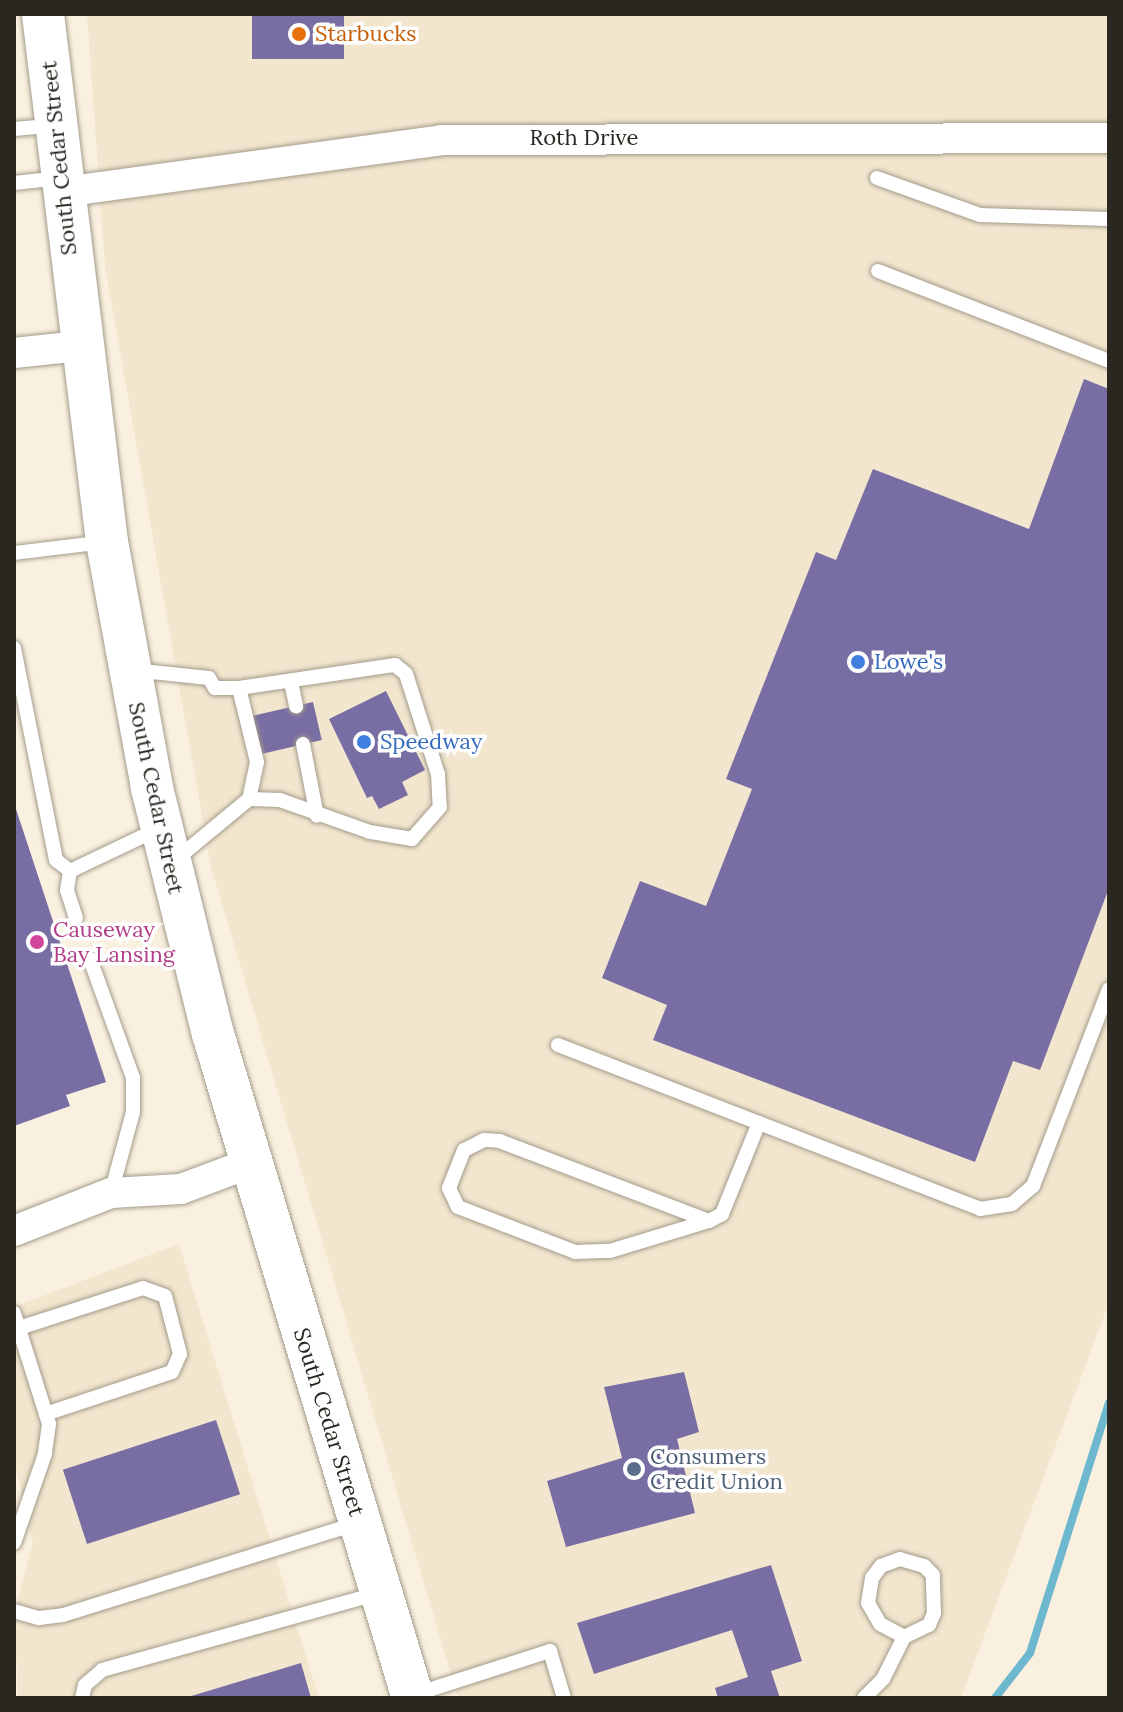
<!DOCTYPE html>
<style>
body{margin:0}
#map{position:relative;width:1123px;height:1712px;overflow:hidden;background:#f9f0df;font-family:Lora,serif}
div>[style]{position:absolute}
.built>*{inset:0;background:#f2e6ce}
.stream>*{height:8px;margin:-4px;padding:0 4px;transform-origin:4px;border-radius:4px;background:#6db8ce}
.building>*{inset:0;background:#796ea3;transform-origin:0 0}
.roads{filter:drop-shadow(0 0 2px #a39b8b) drop-shadow(0 0 2px #a39b8b)}
.lane>*{height:14px;margin:-7px;padding:0 7px;transform-origin:7px;border-radius:7px;background:#fff}
.street>*{height:30px;margin:-15px;padding:0 15px;transform-origin:15px;border-radius:15px;background:#fff}
.secondary>*{height:42px;margin:-21px;padding:0 21px;transform-origin:21px;border-radius:21px;background:#fff}
.dots>*{width:22px;height:22px;translate:-50% -50%;box-sizing:border-box;border:4px solid #fefefe;border-radius:50%}
span{translate:-50% -50%;white-space:nowrap;text-align:center;line-height:1.15;-webkit-text-stroke:7px #fefefe;paint-order:stroke}
.food-label{font-size:22px;color:#c56008}
.left{translate:0 -50%;text-align:left}
.street-label{font-size:22px;color:#2a2721}
.shop-label{font-size:22px;color:#366cbe}
.hotel-label{font-size:22px;color:#b23c85}
.service-label{font-size:22px;color:#4e5e75}
.frame{position:absolute;inset:0;border:16px solid #2a2721;pointer-events:none}
</style>
<div id="map">
<div class="built">
<i style="clip-path:polygon(87px 14px,1109px 14px,1109px 1303px,961px 1698px,458px 1698px,211px 867px,105px 267px)"></i>
<i style="clip-path:polygon(179px 1244px,319px 1698px,18px 1698px,14px 1613px,33px 1542px,14px 1460px,14px 1307px)"></i>
</div>
<div class="stream">
<i style="left:995px;top:1698px;width:57px;rotate:-52.1deg"></i>
<i style="left:1030px;top:1653px;width:262px;rotate:-72.5deg"></i>
</div>
<div class="building">
<i style="left:252px;top:14px;width:92px;height:45px"></i>
<i style="clip-path:polygon(1084px 379px,1109px 389px,1109px 888px,1040px 1070px,1013px 1061px,975px 1162px,653px 1040px,667px 1005px,602px 978px,640px 881px,706px 906px,752px 789px,726px 779px,816px 552px,836px 560px,873px 469px,1029px 529px)"></i>
<i style="clip-path:polygon(386px 691px,425px 770px,402px 782px,408px 795px,379px 809px,372px 796px,367px 798px,329px 719px)"></i>
<i style="left:313px;top:702px;width:39px;height:62px;rotate:77deg"></i>
<i style="clip-path:polygon(14px 803px,106px 1082px,66px 1095px,70px 1106px,14px 1126px)"></i>
<i style="clip-path:polygon(684px 1372px,699px 1432px,677px 1439px,695px 1513px,566px 1547px,547px 1481px,622px 1458px,604px 1387px)"></i>
<i style="left:216px;top:1420px;width:78px;height:161px;rotate:72deg"></i>
<i style="clip-path:polygon(771px 1565px,802px 1661px,771px 1671px,780px 1698px,718px 1698px,715px 1688px,748px 1677px,732px 1630px,594px 1674px,577px 1623px)"></i>
<i style="clip-path:polygon(301px 1663px,311px 1698px,188px 1698px,188px 1697px)"></i>
</div>
<div class="roads">
<div class="lane">
<i style="left:14px;top:129px;width:37px;rotate:-5deg"></i>
<i style="left:877px;top:178px;width:109px;rotate:19.8deg"></i>
<i style="left:980px;top:215px;width:129px;rotate:1.8deg"></i>
<i style="left:14px;top:183px;width:47px;rotate:-6.1deg"></i>
<i style="left:878px;top:271px;width:248px;rotate:21.3deg"></i>
<i style="left:14px;top:553px;width:92px;rotate:-6.9deg"></i>
<i style="left:14px;top:648px;width:216px;rotate:78.8deg"></i>
<i style="left:56px;top:860px;width:18px;rotate:38deg"></i>
<i style="left:133px;top:670px;width:76px;rotate:6deg"></i>
<i style="left:209px;top:678px;width:12px;rotate:59deg"></i>
<i style="left:215px;top:688px;width:24px"></i>
<i style="left:239px;top:688px;width:158px;rotate:-8.4deg"></i>
<i style="left:395px;top:665px;width:14px;rotate:39deg"></i>
<i style="left:406px;top:674px;width:105px;rotate:72.3deg"></i>
<i style="left:438px;top:774px;width:33px;rotate:87deg"></i>
<i style="left:440px;top:807px;width:43px;rotate:131.2deg"></i>
<i style="left:412px;top:839px;width:43px;rotate:-170.5deg"></i>
<i style="left:370px;top:832px;width:96px;rotate:-160.4deg"></i>
<i style="left:280px;top:800px;width:31px;rotate:-178deg"></i>
<i style="left:249px;top:799px;width:97px;rotate:140.4deg"></i>
<i style="left:291px;top:682px;width:25px;rotate:78deg"></i>
<i style="left:239px;top:688px;width:76px;rotate:76.3deg"></i>
<i style="left:257px;top:762px;width:38px;rotate:102deg"></i>
<i style="left:303px;top:744px;width:73px;rotate:79deg"></i>
<i style="left:76px;top:918px;width:29px;rotate:-108deg"></i>
<i style="left:67px;top:890px;width:19px;rotate:-81deg"></i>
<i style="left:70px;top:871px;width:98px;rotate:-25.5deg"></i>
<i style="left:90px;top:959px;width:127px;rotate:70.1deg"></i>
<i style="left:133px;top:1078px;width:34px;rotate:90deg"></i>
<i style="left:133px;top:1112px;width:84px;rotate:105.2deg"></i>
<i style="left:558px;top:1045px;width:453px;rotate:21.2deg"></i>
<i style="left:980px;top:1209px;width:32px;rotate:-9deg"></i>
<i style="left:1012px;top:1204px;width:28px;rotate:-41deg"></i>
<i style="left:1033px;top:1186px;width:211px;rotate:-68.9deg"></i>
<i style="left:709px;top:1221px;width:224px;rotate:-159.1deg"></i>
<i style="left:500px;top:1141px;width:16px;rotate:-176deg"></i>
<i style="left:484px;top:1140px;width:22px;rotate:153deg"></i>
<i style="left:464px;top:1150px;width:41px;rotate:111.5deg"></i>
<i style="left:449px;top:1188px;width:21px;rotate:65deg"></i>
<i style="left:458px;top:1207px;width:125px;rotate:21deg"></i>
<i style="left:575px;top:1252px;width:35px;rotate:-2deg"></i>
<i style="left:610px;top:1251px;width:103px;rotate:-16.9deg"></i>
<i style="left:709px;top:1221px;width:15px;rotate:-28deg"></i>
<i style="left:722px;top:1214px;width:98px;rotate:-67.9deg"></i>
<i style="left:14px;top:1313px;width:116px;rotate:72.5deg"></i>
<i style="left:49px;top:1424px;width:30px;rotate:98deg"></i>
<i style="left:45px;top:1454px;width:94px;rotate:109.2deg"></i>
<i style="left:19px;top:1328px;width:130px;rotate:-17.9deg"></i>
<i style="left:143px;top:1288px;width:23px;rotate:20deg"></i>
<i style="left:165px;top:1296px;width:60px;rotate:75.5deg"></i>
<i style="left:180px;top:1354px;width:20px;rotate:114deg"></i>
<i style="left:172px;top:1372px;width:133px;rotate:161.6deg"></i>
<i style="left:14px;top:1611px;width:26px;rotate:16deg"></i>
<i style="left:39px;top:1618px;width:24px;rotate:-7deg"></i>
<i style="left:63px;top:1615px;width:309px;rotate:-17.3deg"></i>
<i style="left:416px;top:1694px;width:141px;rotate:-17.8deg"></i>
<i style="left:550px;top:1651px;width:49px;rotate:73.4deg"></i>
<i style="left:82px;top:1698px;width:13px;rotate:-77deg"></i>
<i style="left:85px;top:1685px;width:23px;rotate:-41deg"></i>
<i style="left:102px;top:1670px;width:288px;rotate:-15.5deg"></i>
<i style="left:864px;top:1698px;width:27px;rotate:-45deg"></i>
<i style="left:883px;top:1679px;width:47px;rotate:-63.4deg"></i>
<i style="left:904px;top:1637px;width:28px;rotate:-26deg"></i>
<i style="left:929px;top:1625px;width:13px;rotate:-67deg"></i>
<i style="left:934px;top:1613px;width:38px;rotate:-92deg"></i>
<i style="left:933px;top:1575px;width:13px;rotate:-135deg"></i>
<i style="left:924px;top:1566px;width:25px;rotate:-164deg"></i>
<i style="left:900px;top:1559px;width:20px;rotate:160deg"></i>
<i style="left:881px;top:1566px;width:15px;rotate:127deg"></i>
<i style="left:872px;top:1578px;width:25px;rotate:99deg"></i>
<i style="left:868px;top:1603px;width:24px;rotate:60deg"></i>
<i style="left:880px;top:1624px;width:27px;rotate:28deg"></i>
</div>
<div class="street">
<i style="left:63px;top:192px;width:383px;rotate:-7.8deg"></i>
<i style="left:442px;top:140px;width:667px;rotate:-0.17deg"></i>
<i style="left:14px;top:353px;width:66px;rotate:-6.1deg"></i>
<i style="left:14px;top:1231px;width:104px;rotate:-21.4deg"></i>
<i style="left:111px;top:1193px;width:70px;rotate:-3.3deg"></i>
<i style="left:181px;top:1189px;width:74px;rotate:-20.6deg"></i>
</div>
<div class="secondary">
<i style="left:43px;top:14px;width:532px;rotate:83.09deg"></i>
<i style="left:107px;top:542px;width:250px;rotate:79.6deg"></i>
<i style="left:152px;top:788px;width:253px;rotate:76.1deg"></i>
<i style="left:213px;top:1034px;width:693px;rotate:73.24deg"></i>
</div>
</div>
<div class="dots">
<i style="left:299px;top:34px;background:#e8710a"></i>
<i style="left:858px;top:662px;background:#3f7fe0"></i>
<i style="left:364px;top:742px;background:#3f7fe0"></i>
<i style="left:37px;top:942px;background:#d1479c"></i>
<i style="left:634px;top:1469px;background:#5c6f8a"></i>
</div>
<div class="food-label">
<span class="left" style="left:315px;top:34px">Starbucks</span>
</div>
<div class="street-label">
<span style="left:584px;top:138px">Roth Drive</span>
<span style="left:59px;top:158px;rotate:-96deg">South Cedar Street</span>
<span style="left:156px;top:798px;rotate:78deg">South Cedar Street</span>
<span style="left:329px;top:1422px;rotate:73deg">South Cedar Street</span>
</div>
<div class="shop-label">
<span class="left" style="left:874px;top:662px">Lowe's</span>
<span class="left" style="left:380px;top:742px">Speedway</span>
</div>
<div class="hotel-label">
<span class="left" style="left:53px;top:942px">Causeway<br>Bay Lansing</span>
</div>
<div class="service-label">
<span class="left" style="left:650px;top:1469px">Consumers<br>Credit Union</span>
</div>
<div class="frame"></div>
</div>
